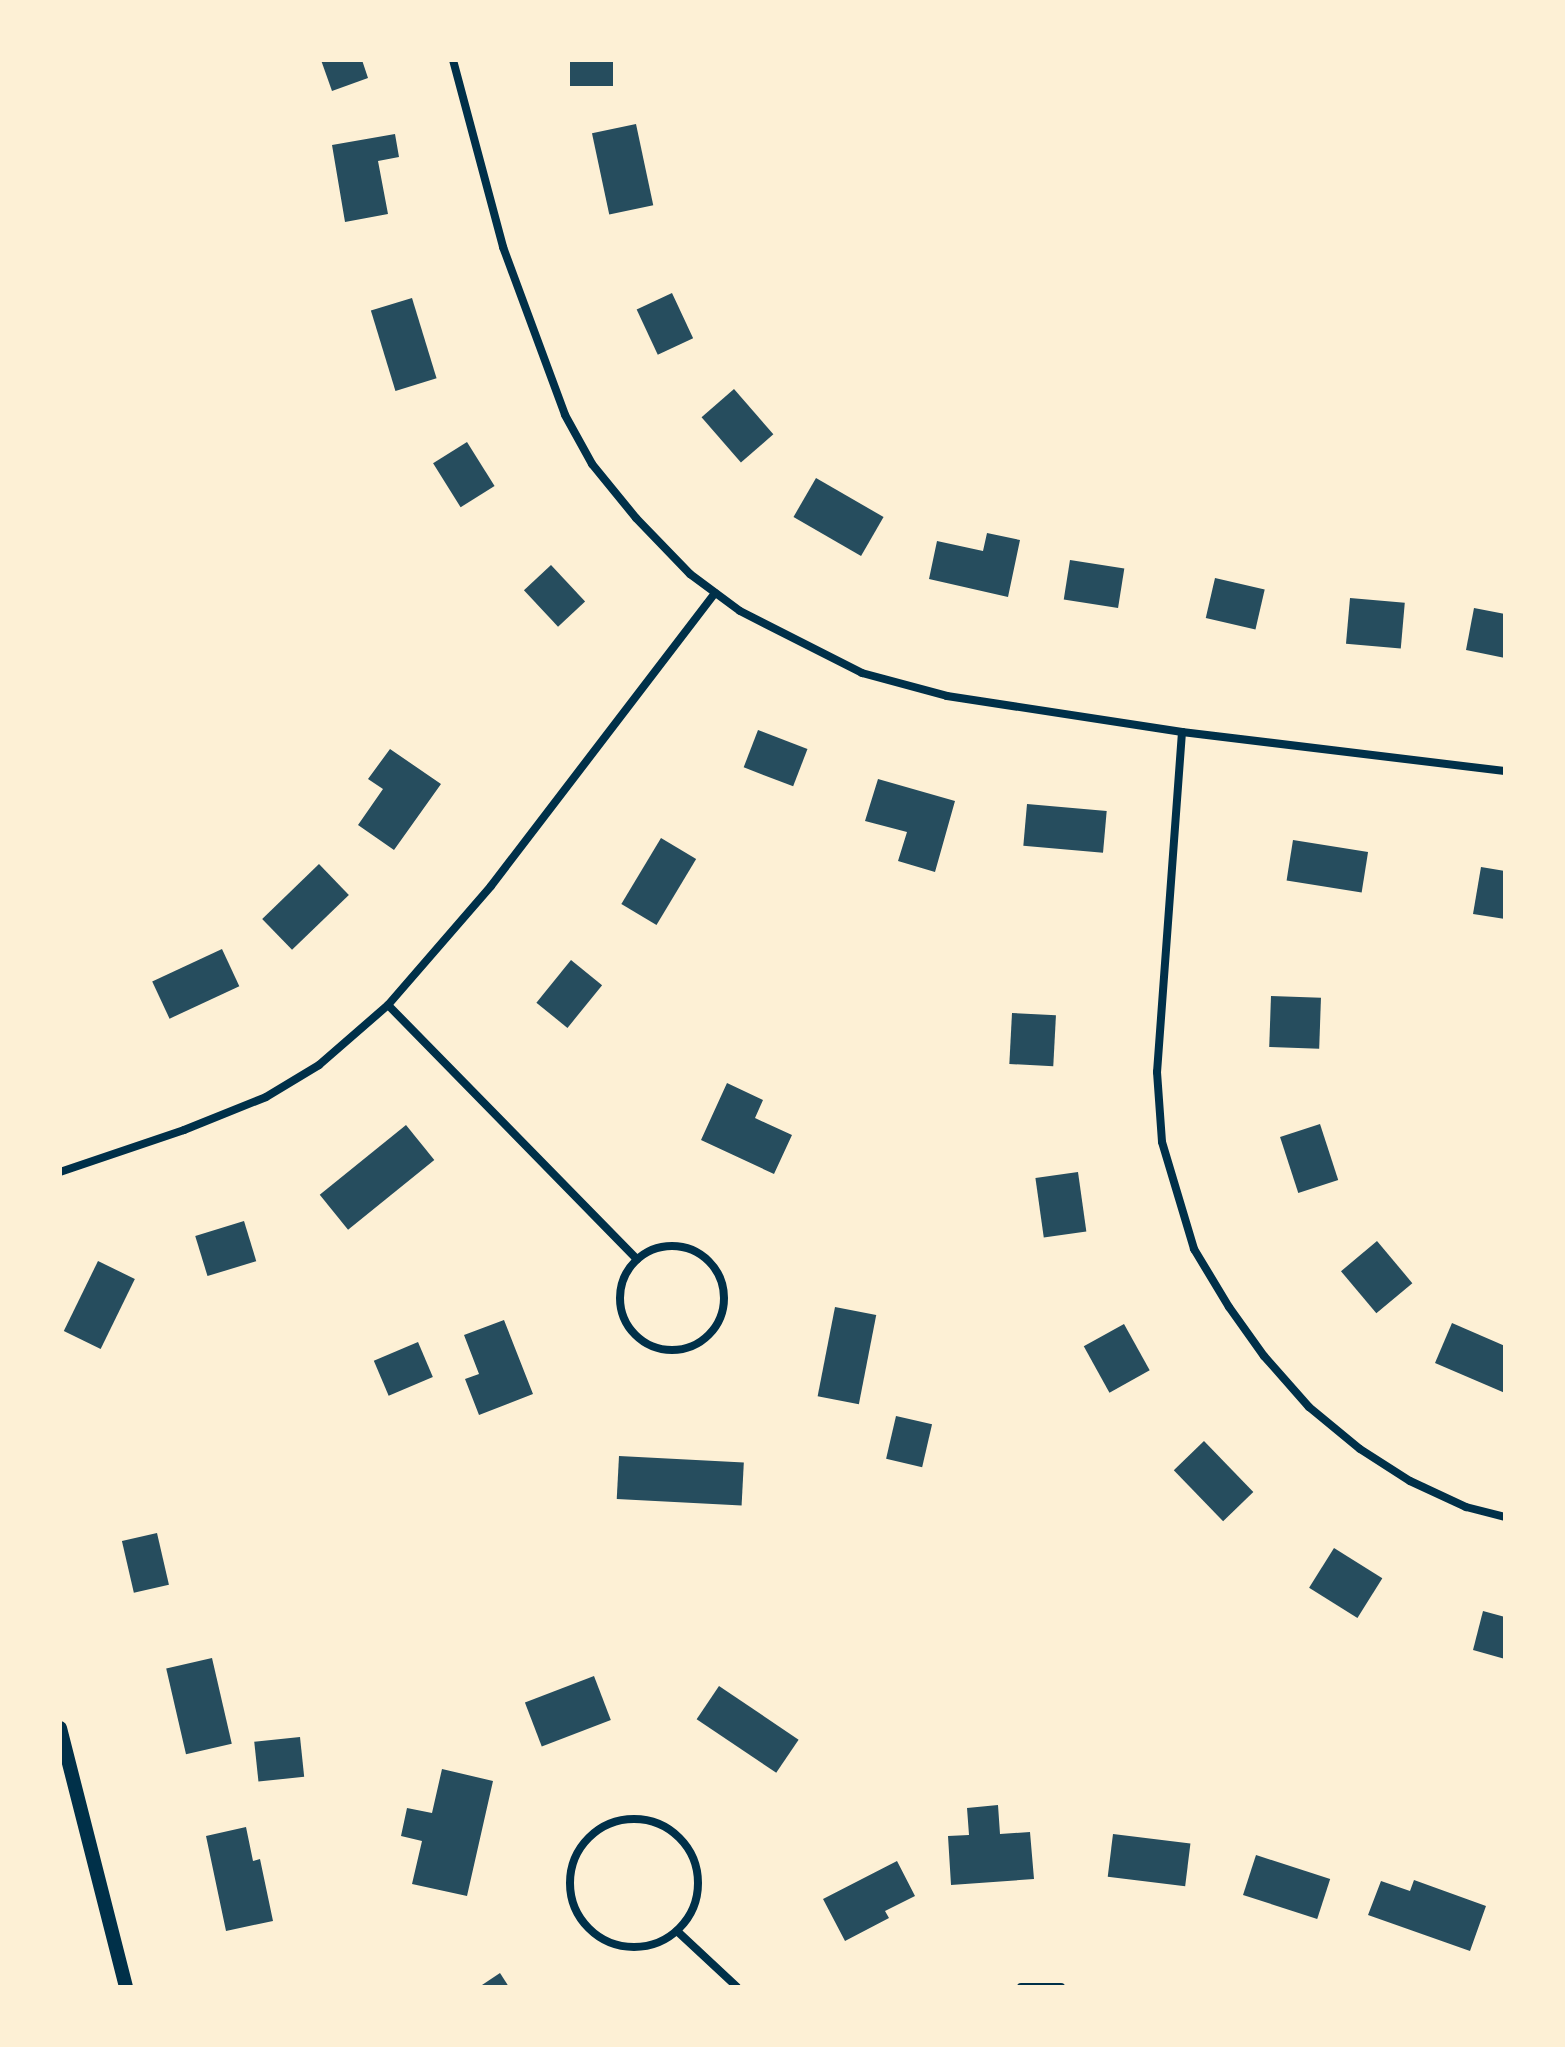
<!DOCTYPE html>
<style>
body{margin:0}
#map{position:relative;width:1565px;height:2047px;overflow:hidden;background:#fdf0d5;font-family:Quicksand,sans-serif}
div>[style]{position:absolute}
.building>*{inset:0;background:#264d5e;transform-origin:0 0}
.minor>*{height:8px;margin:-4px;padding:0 4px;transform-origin:4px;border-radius:4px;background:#003049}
.minor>.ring{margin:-4px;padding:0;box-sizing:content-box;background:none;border:8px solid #003049;border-radius:50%}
.tertiary>*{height:14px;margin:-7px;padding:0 7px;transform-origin:7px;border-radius:7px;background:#003049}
span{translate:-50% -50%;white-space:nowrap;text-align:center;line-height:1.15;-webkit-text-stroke:6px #fdf0d5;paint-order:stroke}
.frame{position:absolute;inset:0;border:62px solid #fdf0d5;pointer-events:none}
</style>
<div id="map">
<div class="building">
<i style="clip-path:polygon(321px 60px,362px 60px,368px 78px,332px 91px)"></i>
<i style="left:570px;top:60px;width:43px;height:26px"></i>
<i style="left:636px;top:124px;width:83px;height:45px;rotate:78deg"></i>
<i style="clip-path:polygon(395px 134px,399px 157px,378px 161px,388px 214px,345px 222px,332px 145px)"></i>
<i style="left:672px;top:293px;width:50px;height:39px;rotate:65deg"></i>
<i style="left:412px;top:298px;width:84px;height:43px;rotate:73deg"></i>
<i style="left:734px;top:389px;width:60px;height:43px;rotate:49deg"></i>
<i style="left:467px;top:442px;width:52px;height:40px;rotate:58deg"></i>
<i style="left:816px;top:478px;width:78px;height:45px;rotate:30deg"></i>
<i style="clip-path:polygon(987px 533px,1020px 540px,1008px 597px,929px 579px,937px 541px,983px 551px)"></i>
<i style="left:1070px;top:560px;width:55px;height:40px;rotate:9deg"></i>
<i style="left:551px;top:565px;width:50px;height:37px;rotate:47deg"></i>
<i style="left:1215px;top:578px;width:51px;height:41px;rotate:13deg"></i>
<i style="left:1350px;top:598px;width:55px;height:46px;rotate:5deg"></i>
<i style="clip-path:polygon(1474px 608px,1505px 614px,1505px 658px,1466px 650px)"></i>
<i style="left:758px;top:730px;width:53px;height:40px;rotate:21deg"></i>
<i style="clip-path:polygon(390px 749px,441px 784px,394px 850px,358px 825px,383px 789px,368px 779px)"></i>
<i style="clip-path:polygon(878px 779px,955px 801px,935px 872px,898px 861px,907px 832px,865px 821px)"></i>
<i style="left:1027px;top:804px;width:80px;height:42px;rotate:5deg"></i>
<i style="left:661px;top:838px;width:41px;height:77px;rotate:31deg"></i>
<i style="left:1293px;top:840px;width:76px;height:41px;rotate:9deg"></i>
<i style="left:319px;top:864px;width:43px;height:79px;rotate:46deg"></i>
<i style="clip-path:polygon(1481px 867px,1505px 871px,1505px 919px,1473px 914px)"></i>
<i style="left:222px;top:949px;width:41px;height:77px;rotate:65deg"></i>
<i style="left:571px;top:960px;width:40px;height:55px;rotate:39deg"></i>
<i style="left:1271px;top:996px;width:50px;height:51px;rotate:2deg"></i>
<i style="left:1012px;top:1013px;width:44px;height:51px;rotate:3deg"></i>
<i style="clip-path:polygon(727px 1083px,763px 1100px,755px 1118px,792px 1135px,774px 1174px,701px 1140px)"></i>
<i style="left:1320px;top:1124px;width:59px;height:42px;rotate:72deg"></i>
<i style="left:406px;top:1125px;width:45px;height:111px;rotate:51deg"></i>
<i style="left:1078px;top:1172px;width:60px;height:43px;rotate:82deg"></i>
<i style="left:244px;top:1221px;width:42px;height:51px;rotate:73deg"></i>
<i style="left:1377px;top:1241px;width:55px;height:47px;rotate:50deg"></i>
<i style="left:98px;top:1261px;width:41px;height:78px;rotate:26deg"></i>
<i style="left:835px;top:1307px;width:42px;height:91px;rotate:11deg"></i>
<i style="clip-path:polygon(504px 1320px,533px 1394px,479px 1415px,465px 1379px,479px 1374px,464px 1335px)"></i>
<i style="clip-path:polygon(1452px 1323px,1505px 1346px,1505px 1393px,1435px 1363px)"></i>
<i style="left:1124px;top:1324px;width:53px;height:46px;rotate:61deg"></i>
<i style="left:418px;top:1342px;width:38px;height:48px;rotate:67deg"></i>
<i style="left:896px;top:1416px;width:37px;height:44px;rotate:13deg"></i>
<i style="left:1204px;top:1441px;width:71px;height:42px;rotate:46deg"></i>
<i style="left:619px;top:1456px;width:125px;height:43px;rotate:3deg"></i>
<i style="left:157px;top:1533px;width:53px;height:36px;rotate:77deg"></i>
<i style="left:1334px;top:1548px;width:57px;height:47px;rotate:32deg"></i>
<i style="clip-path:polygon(1483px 1611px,1505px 1617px,1505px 1659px,1473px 1650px)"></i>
<i style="left:212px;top:1658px;width:88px;height:47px;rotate:77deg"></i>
<i style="left:594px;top:1676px;width:47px;height:74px;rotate:69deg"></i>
<i style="left:719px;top:1686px;width:96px;height:40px;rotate:34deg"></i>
<i style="left:300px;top:1737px;width:40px;height:46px;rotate:84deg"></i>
<i style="clip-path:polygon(442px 1769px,493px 1781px,467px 1896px,412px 1884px,422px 1841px,401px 1836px,407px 1808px,432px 1813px)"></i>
<i style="clip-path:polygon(998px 1805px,1000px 1834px,1030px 1832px,1034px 1879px,951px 1885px,948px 1836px,969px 1835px,967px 1808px)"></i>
<i style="clip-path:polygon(246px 1827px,253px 1861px,260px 1859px,273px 1921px,226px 1931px,206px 1836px)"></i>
<i style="left:1113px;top:1834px;width:78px;height:43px;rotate:7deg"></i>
<i style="left:1256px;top:1855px;width:78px;height:42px;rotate:18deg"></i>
<i style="clip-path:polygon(897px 1861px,915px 1896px,885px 1911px,889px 1918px,845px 1941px,823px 1899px)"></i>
<i style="clip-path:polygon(1414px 1880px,1486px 1906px,1470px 1951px,1368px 1915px,1381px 1881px,1410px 1891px)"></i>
<i style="clip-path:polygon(500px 1973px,509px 1987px,479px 1987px)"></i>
</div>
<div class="minor">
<i style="left:453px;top:60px;width:194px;rotate:75deg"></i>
<i style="left:503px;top:247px;width:179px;rotate:69.7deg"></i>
<i style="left:565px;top:415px;width:56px;rotate:61.1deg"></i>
<i style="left:592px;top:464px;width:70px;rotate:50.8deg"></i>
<i style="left:636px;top:518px;width:78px;rotate:46deg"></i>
<i style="left:690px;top:574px;width:62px;rotate:36.5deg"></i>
<i style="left:740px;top:611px;width:137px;rotate:26.9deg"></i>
<i style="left:862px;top:673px;width:88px;rotate:15.1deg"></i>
<i style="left:947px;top:696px;width:238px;rotate:8.7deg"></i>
<i style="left:1182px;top:732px;width:325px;rotate:6.9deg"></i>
<i style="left:1182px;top:732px;width:341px;rotate:94.2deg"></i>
<i style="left:1157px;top:1072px;width:70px;rotate:85.9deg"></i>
<i style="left:1162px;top:1142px;width:112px;rotate:73.3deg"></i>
<i style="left:1194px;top:1249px;width:68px;rotate:58.9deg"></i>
<i style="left:1229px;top:1307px;width:60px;rotate:54.5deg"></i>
<i style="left:1264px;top:1356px;width:68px;rotate:48.6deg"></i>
<i style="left:1309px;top:1407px;width:66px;rotate:39.5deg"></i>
<i style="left:1360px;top:1449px;width:59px;rotate:32.6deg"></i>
<i style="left:1410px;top:1481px;width:62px;rotate:24.9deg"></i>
<i style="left:1466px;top:1507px;width:40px;rotate:14.4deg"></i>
<i style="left:388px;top:1005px;width:356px;rotate:45.6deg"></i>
<i style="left:60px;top:1172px;width:131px;rotate:-18.7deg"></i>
<i style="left:184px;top:1130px;width:88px;rotate:-21.9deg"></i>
<i style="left:266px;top:1097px;width:62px;rotate:-31.1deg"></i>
<i style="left:319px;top:1065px;width:91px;rotate:-41deg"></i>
<i style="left:388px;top:1005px;width:157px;rotate:-49.1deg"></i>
<i style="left:491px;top:886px;width:369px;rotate:-52.6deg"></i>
<i class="ring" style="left:620px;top:1246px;width:96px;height:96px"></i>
<i class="ring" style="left:570px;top:1819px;width:120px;height:120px"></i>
<i style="left:677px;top:1931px;width:82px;rotate:43deg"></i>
<i style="left:1021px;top:1987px;width:40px"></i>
</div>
<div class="tertiary">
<i style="left:60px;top:1728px;width:267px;rotate:75.7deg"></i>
</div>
<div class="frame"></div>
</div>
